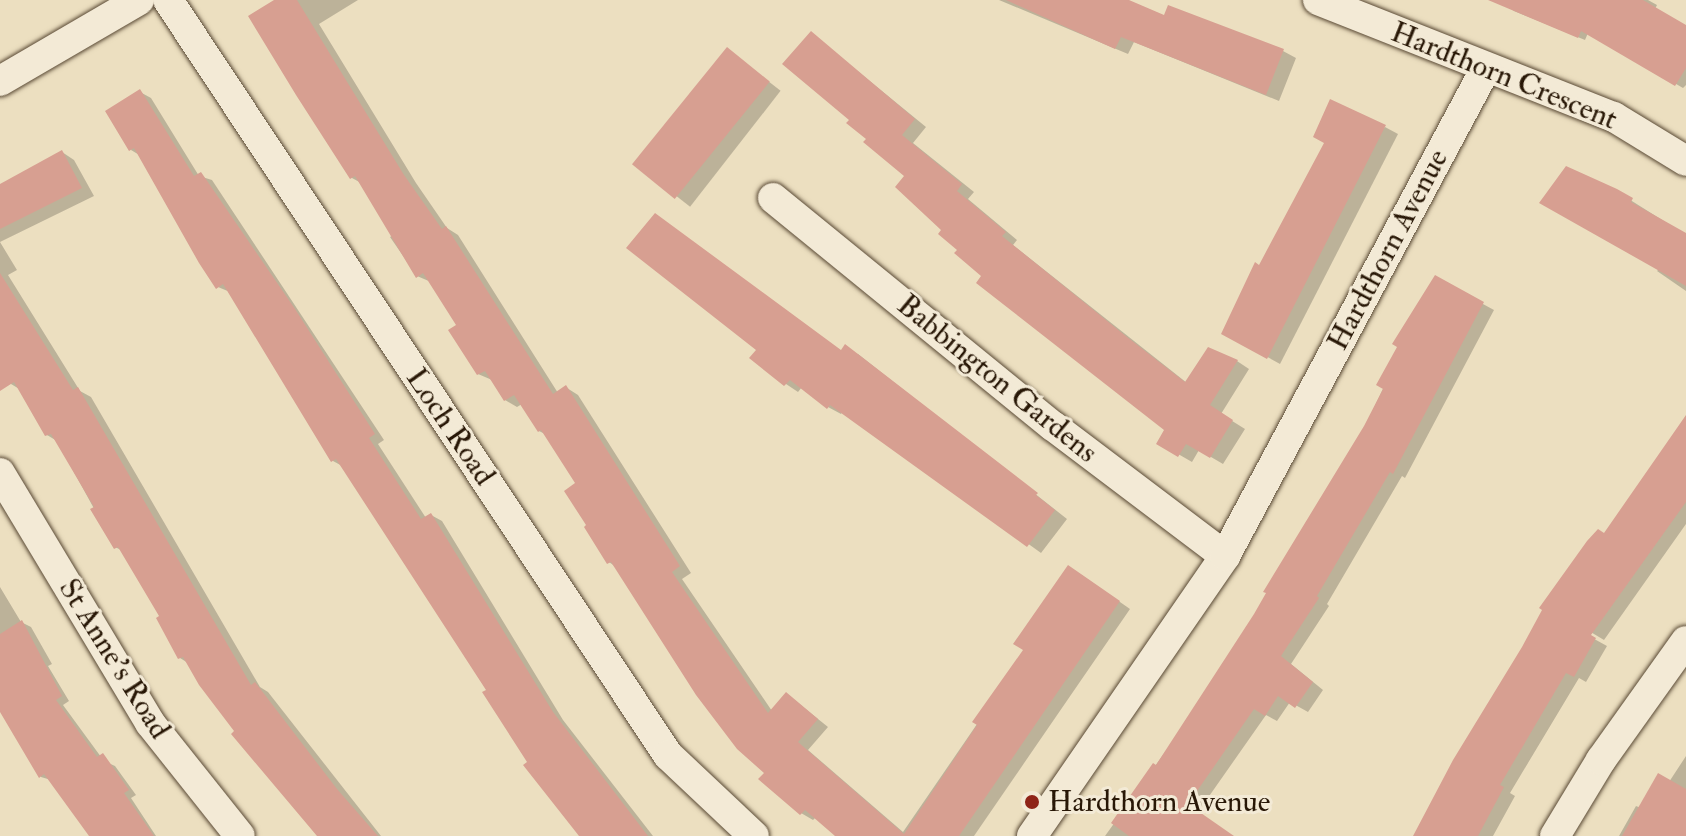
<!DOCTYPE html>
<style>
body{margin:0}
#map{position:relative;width:1686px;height:836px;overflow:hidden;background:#ecdfc0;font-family:"IM FELL Double Pica",serif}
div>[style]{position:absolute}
.shadow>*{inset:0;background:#0003;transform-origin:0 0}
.building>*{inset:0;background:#d79f91;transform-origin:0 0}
.roads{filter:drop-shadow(0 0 2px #594934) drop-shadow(0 0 2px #594934)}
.minor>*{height:30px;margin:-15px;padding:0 15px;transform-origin:15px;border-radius:15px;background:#f3ead6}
.dots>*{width:22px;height:22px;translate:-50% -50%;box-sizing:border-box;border:4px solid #f3ead6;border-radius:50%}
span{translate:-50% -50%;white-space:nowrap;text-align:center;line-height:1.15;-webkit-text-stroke:6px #f3ead6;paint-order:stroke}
.street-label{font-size:30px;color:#281706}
.poi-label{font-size:30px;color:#281706}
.left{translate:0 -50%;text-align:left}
</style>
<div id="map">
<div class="shadow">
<i style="clip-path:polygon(278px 0,358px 0,319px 24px,416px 183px,447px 228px,458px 235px,558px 393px,567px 388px,578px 395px,691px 573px,682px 579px,772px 711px,787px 694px,828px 727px,808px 750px,903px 832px,1080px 574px,1130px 609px,974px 836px,840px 836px,816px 817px,813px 820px,801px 813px,767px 772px,616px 567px,609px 562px,589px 526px,578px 484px,547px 435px,539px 431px,522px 404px,517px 407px,505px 400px,492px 380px,478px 374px,459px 326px,431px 282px,417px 276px,390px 237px,395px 234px,363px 184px,352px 178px)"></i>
<i style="clip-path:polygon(999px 0,1123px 0,1165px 18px,1283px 51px,1296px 58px,1279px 101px,1134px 42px,1128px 54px)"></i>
<i style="clip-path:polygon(1499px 0,1648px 0,1657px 5px,1655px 9px,1686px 27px,1686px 85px,1683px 88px,1588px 33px,1585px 40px,1514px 11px)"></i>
<i style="clip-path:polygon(811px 33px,926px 127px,913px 143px,974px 192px,968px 199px,1017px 240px,1013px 245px,1187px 383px,1237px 361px,1249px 369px,1221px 414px,1245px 429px,1223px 464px,1199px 450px,1192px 462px,1159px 443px,1166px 430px,984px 276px,944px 230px,907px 176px,852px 120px)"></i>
<i style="left:727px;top:49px;width:68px;height:147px;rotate:38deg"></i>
<i style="clip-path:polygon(140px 92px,151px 98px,199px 176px,212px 180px,384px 440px,378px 444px,426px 518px,431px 515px,442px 521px,563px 720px,653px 836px,580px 836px,344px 467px,333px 461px,230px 292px,218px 287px,141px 156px,131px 150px)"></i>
<i style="clip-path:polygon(1385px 127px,1398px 134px,1280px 364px,1224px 333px,1260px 268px)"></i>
<i style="clip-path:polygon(62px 152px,74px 160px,94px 196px,0 242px,17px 270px,8px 275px,80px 391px,91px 397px,260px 687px,268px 692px,381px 836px,320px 836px,188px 663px,180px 658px,162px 617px,123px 551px,115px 547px,57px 441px,47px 435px,21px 390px,11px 384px,0 366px,0 186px)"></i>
<i style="clip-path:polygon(1616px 191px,1686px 235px,1686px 291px,1657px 271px,1659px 269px)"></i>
<i style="clip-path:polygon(1435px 278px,1494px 310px,1405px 478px,1402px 476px,1327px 604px,1329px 606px,1291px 664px,1323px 690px,1308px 712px,1290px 702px,1277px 721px,1266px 715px,1198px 812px,1200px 836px,1105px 836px,1216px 681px,1256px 615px,1365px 427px)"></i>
<i style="clip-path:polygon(842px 351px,858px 354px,1067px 519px,1041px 553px,843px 411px,841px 414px,828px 407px,802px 387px,798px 392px,786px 384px,752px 358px)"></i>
<i style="clip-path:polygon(1686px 416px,1686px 524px,1604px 640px,1589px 631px,1587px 635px,1607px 646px,1586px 682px,1579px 678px,1510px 793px,1515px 796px,1493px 836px,1415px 836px,1605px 535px)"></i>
<i style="clip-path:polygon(0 587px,21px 622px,31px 627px,52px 664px,48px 666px,69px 701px,63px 705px,104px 761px,115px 766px,136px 795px,131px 798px,156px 836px,91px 836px,51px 780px,41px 777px,0 708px)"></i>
<i style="clip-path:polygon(1686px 756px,1686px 836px,1619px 836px,1636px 806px,1641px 808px,1669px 782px)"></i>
</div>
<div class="building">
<i style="clip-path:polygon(274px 0,297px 0,404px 175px,442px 229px,446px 226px,553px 394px,566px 385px,680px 566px,672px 572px,768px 713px,786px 692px,818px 719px,798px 742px,904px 834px,977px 725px,972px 722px,1023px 650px,1013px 644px,1068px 565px,1120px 601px,959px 836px,835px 836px,805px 810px,800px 815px,758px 779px,764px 773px,737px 749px,696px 695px,611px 562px,607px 564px,584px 527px,586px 525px,564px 491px,575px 483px,541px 430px,538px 432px,514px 395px,504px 401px,485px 371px,477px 375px,448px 330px,456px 325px,423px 273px,416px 278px,355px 176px,350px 179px,296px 95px,248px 16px)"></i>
<i style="clip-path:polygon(1006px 0,1129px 0,1164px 15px,1168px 5px,1284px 49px,1266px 95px,1121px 37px,1115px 49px)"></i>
<i style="clip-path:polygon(1488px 0,1643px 0,1686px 25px,1686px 68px,1675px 86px,1581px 31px,1578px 38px)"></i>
<i style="clip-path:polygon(811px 31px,915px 119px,902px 135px,962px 184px,957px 191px,1006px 232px,1002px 236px,1127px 337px,1185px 382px,1208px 347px,1238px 360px,1210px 405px,1233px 420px,1210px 458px,1186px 444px,1178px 457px,1156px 444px,1164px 430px,976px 283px,981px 276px,954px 253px,957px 250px,938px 234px,941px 230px,895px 187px,904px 176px,863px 142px,866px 139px,846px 123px,849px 120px,782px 64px)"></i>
<i style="left:727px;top:47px;width:55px;height:151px;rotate:39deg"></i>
<i style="clip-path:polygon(140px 89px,194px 176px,201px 172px,295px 309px,375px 434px,369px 438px,421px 519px,431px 513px,553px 712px,648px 836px,579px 836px,523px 765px,527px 762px,482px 692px,486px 690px,336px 459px,331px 462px,223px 284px,216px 289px,199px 263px,134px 148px,129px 151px,105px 111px)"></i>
<i style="clip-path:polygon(1330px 99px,1386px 125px,1267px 359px,1221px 334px,1255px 262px,1259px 265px,1324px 143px,1313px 137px)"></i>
<i style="clip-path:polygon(62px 150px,82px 188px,0 229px,0 184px)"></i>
<i style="clip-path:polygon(1566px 166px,1617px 189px,1633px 198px,1631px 202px,1686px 233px,1686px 286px,1539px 203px)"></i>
<i style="clip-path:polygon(655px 213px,841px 350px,845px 344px,1038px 493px,1036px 495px,1055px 510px,1027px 547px,830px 405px,827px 409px,790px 380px,784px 386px,749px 358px,756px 350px,626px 248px)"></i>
<i style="clip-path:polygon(0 273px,73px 390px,78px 387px,251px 685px,255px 682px,337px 789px,378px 836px,317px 836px,231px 734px,234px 731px,199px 685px,183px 657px,178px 659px,156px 618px,159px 616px,118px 547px,114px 549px,90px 509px,94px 507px,51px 434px,45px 436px,14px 382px,0 391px)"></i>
<i style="clip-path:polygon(1435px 275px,1484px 302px,1393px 474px,1390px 472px,1317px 596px,1319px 598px,1281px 656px,1313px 682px,1295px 708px,1278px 696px,1265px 716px,1254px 709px,1188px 804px,1234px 836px,1129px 836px,1111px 823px,1153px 763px,1156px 765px,1254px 614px,1266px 593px,1263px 592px,1364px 426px,1383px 389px,1376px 385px,1397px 347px,1392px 344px)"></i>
<i style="clip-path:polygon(1686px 415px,1686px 502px,1591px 635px,1596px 638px,1574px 677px,1566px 673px,1500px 785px,1504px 787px,1478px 836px,1413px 836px,1453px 760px,1522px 647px,1542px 610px,1539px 608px,1587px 541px,1598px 529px,1604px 533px)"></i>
<i style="clip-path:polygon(22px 620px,62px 696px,56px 700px,97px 757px,103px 753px,129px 790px,124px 793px,154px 836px,89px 836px,44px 774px,39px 778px,0 712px,0 634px)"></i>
<i style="clip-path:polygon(1658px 773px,1686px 789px,1686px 836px,1622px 836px)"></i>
</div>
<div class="roads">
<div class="minor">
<i style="left:168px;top:0;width:906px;rotate:56.49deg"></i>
<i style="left:668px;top:755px;width:118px;rotate:43.3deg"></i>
<i style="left:1318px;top:0;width:318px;rotate:21.6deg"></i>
<i style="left:1614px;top:117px;width:84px;rotate:31.4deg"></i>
<i style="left:0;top:81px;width:161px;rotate:-30.2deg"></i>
<i style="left:773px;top:198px;width:361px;rotate:39.2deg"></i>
<i style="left:1053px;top:426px;width:216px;rotate:37.1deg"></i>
<i style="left:0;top:473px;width:292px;rotate:59deg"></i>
<i style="left:150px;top:723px;width:144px;rotate:51.5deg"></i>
<i style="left:1032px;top:836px;width:340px;rotate:-55.4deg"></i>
<i style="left:1225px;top:556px;width:553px;rotate:-61.86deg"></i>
<i style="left:1555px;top:836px;width:89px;rotate:-58.8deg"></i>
<i style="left:1601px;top:760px;width:146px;rotate:-54.5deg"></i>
</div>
</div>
<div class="dots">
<i style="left:1032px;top:802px;background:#8f2418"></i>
</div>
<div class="street-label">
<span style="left:1504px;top:76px;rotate:22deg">Hardthorn Crescent</span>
<span style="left:1388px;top:250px;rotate:-62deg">Hardthorn Avenue</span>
<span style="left:997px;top:379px;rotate:39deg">Babbington Gardens</span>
<span style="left:450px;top:427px;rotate:56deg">Loch Road</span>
<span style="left:114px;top:659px;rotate:58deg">St Anne's Road</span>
</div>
<div class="poi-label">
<span class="left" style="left:1048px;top:802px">Hardthorn Avenue</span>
</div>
</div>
